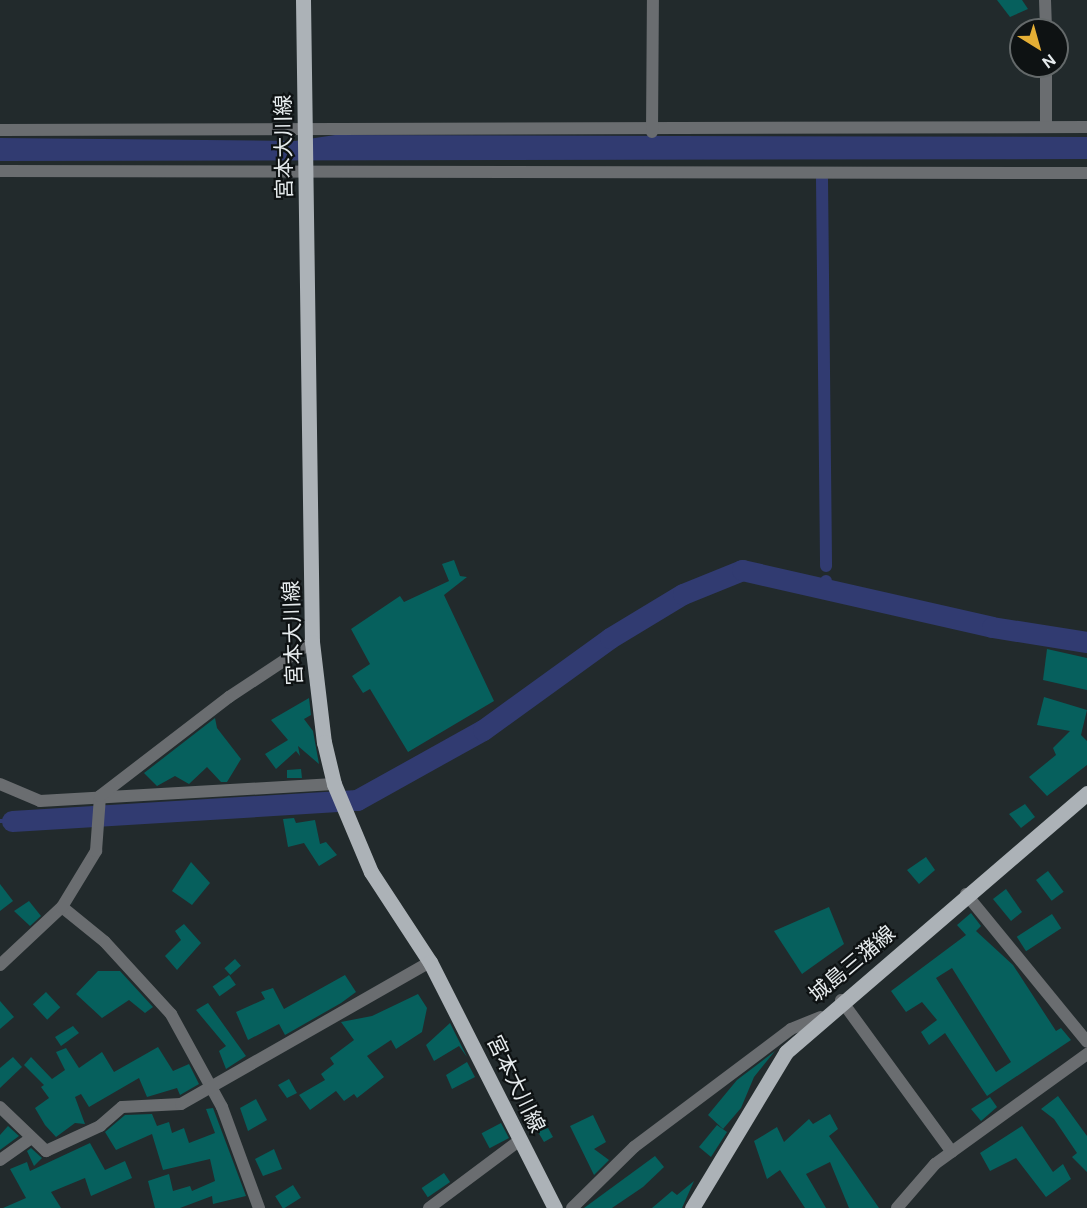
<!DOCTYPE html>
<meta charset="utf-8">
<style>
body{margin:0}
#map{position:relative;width:1087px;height:1208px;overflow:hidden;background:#222a2c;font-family:"DM Sans","Noto Sans JP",sans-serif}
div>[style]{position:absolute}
.water>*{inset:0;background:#313b71}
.stream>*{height:4px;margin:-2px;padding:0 2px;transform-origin:2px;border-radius:2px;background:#313b71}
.canal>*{height:12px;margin:-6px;padding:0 6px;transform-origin:6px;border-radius:6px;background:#313b71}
.river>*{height:21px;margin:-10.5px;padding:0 10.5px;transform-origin:10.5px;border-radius:10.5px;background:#313b71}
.building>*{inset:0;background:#06605d;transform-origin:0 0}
.minor>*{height:12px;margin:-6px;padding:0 6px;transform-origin:6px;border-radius:6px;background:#6a6d70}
.major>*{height:15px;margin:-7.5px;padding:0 7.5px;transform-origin:7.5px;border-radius:7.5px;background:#acb2b7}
span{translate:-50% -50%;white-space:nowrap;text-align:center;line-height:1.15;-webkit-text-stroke:4.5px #0e1213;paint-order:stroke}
.street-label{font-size:21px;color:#e6ebed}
.north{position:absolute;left:1009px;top:18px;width:60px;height:60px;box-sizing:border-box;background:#0e1213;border:2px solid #64696a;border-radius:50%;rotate:143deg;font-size:16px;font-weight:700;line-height:24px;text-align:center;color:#e6ebed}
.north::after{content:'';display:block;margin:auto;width:21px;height:27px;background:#e4ae35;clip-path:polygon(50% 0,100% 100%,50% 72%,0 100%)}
</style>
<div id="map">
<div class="water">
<i style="clip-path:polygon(335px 135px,1087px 137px,1087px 159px,0 161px,0 138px,295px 141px)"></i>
</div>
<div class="stream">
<i style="left:0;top:821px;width:12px"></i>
</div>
<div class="canal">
<i style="left:822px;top:179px;width:387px;rotate:89.4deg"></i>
<i style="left:826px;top:581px;width:8px;rotate:90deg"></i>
</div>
<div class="river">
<i style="left:12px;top:821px;width:346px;rotate:-3.5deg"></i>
<i style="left:357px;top:800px;width:144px;rotate:-29.1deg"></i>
<i style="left:483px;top:730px;width:157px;rotate:-35.9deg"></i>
<i style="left:610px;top:638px;width:85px;rotate:-31.1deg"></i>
<i style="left:683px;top:594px;width:64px;rotate:-22.1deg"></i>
<i style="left:742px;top:570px;width:256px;rotate:12.8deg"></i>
<i style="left:992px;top:627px;width:96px;rotate:9deg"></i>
</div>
<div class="building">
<i style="clip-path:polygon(997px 0,1022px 0,1028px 9px,1010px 17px)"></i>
<i style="clip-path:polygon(454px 560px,460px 576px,467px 577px,444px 595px,494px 701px,408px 752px,370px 689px,363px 693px,352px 676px,370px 664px,351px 629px,400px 596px,404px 602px,449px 581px,442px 564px)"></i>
<i style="clip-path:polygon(1047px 649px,1087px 658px,1087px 690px,1043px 680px)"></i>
<i style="clip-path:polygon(1044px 697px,1087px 710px,1081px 735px,1087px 741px,1087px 765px,1047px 796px,1029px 777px,1056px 755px,1053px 748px,1070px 731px,1037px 725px)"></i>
<i style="clip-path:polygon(309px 698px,311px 715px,304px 719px,313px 731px,319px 764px,298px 746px,300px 756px,296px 751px,276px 769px,265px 754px,288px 740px,271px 720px)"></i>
<i style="clip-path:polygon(215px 718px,217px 728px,241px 759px,227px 782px,221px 782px,207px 767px,189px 784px,175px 776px,157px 786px,144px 773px)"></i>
<i style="clip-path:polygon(301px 769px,302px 778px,287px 778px,287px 770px)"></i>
<i style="clip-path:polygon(1025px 804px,1035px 817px,1021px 828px,1009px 814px)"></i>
<i style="clip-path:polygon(294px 818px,296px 823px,315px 820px,320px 844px,326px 842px,337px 855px,319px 866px,304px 843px,288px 847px,283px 819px)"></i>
<i style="clip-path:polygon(926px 857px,935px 870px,919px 884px,907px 870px)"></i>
<i style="clip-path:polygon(191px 862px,210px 883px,192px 905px,172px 891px)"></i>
<i style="left:1048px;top:871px;width:26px;height:15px;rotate:53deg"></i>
<i style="clip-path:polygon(0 884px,13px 901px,0 911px)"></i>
<i style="clip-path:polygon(1006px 889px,1022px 912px,1011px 921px,993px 899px)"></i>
<i style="clip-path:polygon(29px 901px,41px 916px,30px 926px,14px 911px)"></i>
<i style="clip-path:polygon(829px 907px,844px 944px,802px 974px,774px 931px)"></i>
<i style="clip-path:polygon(evenodd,971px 913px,981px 926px,976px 931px,1013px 965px,1056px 1031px,1061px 1028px,1071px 1040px,987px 1096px,945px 1033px,929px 1045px,921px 1032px,937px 1020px,922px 1002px,906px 1012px,891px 991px,966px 935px,957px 925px,971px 913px,952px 968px,1011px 1062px,996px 1072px,936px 978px,952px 968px)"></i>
<i style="left:1052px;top:914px;width:17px;height:42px;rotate:57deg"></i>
<i style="clip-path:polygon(184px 924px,201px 943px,177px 970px,165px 956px,181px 940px,175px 931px)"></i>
<i style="left:235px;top:959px;width:9px;height:14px;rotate:49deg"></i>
<i style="clip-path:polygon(98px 971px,120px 971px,153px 1007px,145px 1013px,129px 1000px,102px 1018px,76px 994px)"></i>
<i style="left:229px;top:975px;width:12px;height:20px;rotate:55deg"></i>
<i style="clip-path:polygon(345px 975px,356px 992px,341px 1003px,285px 1035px,279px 1024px,248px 1040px,236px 1012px,265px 999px,261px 992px,273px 988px,284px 1009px)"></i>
<i style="left:46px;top:992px;width:21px;height:18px;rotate:47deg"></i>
<i style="clip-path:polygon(418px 994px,427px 1008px,422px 1032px,396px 1049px,391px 1040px,367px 1056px,384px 1077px,357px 1098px,354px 1094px,344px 1101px,336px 1091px,310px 1110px,299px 1095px,325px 1080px,321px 1074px,334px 1064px,330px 1058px,354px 1040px,341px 1022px,372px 1016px)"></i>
<i style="clip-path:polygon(0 1001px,14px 1017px,0 1029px)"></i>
<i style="clip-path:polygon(208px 1003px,246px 1056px,226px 1069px,219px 1051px,226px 1046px,196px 1010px)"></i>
<i style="clip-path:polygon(450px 1023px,467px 1057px,459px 1046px,434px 1061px,426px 1045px)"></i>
<i style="clip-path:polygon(73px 1026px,79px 1033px,61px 1046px,55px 1037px)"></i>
<i style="clip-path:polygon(158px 1047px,173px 1071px,189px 1064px,199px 1084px,180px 1095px,177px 1088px,147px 1097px,139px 1078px,89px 1107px,81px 1094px,75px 1097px,85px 1124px,75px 1123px,56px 1137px,45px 1125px,35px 1108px,49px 1098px,41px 1087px,44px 1085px,24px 1065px,31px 1057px,52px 1079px,65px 1070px,56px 1052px,66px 1048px,79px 1068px,102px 1052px,114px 1072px)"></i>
<i style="clip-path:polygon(775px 1051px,754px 1077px,741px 1108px,723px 1129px,708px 1115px,737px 1080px)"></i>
<i style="clip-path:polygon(13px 1057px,22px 1067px,0 1088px,0 1068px)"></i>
<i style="clip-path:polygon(467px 1062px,475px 1077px,452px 1089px,446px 1075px)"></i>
<i style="clip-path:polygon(289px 1079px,297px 1093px,287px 1098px,278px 1085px)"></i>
<i style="clip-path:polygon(1058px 1096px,1087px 1136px,1087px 1172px,1072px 1157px,1077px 1153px,1054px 1119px,1041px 1109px)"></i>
<i style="clip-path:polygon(990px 1097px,997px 1107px,981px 1121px,971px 1109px)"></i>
<i style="clip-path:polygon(256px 1099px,267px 1120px,248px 1131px,240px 1108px)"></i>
<i style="clip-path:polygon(213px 1108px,246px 1196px,213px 1204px,212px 1196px,180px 1208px,155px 1208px,148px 1181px,169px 1174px,173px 1191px,190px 1186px,192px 1191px,215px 1181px,210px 1159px,163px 1170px,152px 1134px,116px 1150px,105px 1132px,125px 1115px,152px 1114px,157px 1126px,169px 1122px,172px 1133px,184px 1128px,189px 1143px,215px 1133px,206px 1109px)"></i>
<i style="clip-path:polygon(830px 1114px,838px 1129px,829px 1136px,879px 1208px,849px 1208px,830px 1162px,806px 1174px,826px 1208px,805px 1208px,780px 1170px,767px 1179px,754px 1141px,777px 1127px,784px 1142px,809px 1119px,813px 1124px)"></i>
<i style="clip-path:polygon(593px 1115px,606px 1142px,594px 1149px,609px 1160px,594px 1175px,570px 1126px)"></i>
<i style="left:501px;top:1123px;width:17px;height:22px;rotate:62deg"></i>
<i style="clip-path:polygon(717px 1125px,727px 1132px,711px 1157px,699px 1147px)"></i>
<i style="clip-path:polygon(8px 1126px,19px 1136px,0 1150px,0 1135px)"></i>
<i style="clip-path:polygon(1022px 1126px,1053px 1172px,1063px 1164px,1071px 1179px,1046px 1197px,1016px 1158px,990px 1171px,980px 1153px)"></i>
<i style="clip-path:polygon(548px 1128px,553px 1137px,544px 1142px,538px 1132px)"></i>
<i style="clip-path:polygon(90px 1143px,105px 1170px,125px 1161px,132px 1178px,91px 1196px,85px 1178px,51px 1192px,61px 1208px,3px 1208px,26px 1198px,10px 1169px,27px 1162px,30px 1171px)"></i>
<i style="clip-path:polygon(31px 1148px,42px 1158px,34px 1166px,27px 1151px)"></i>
<i style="clip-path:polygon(274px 1149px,282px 1169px,263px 1176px,255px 1159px)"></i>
<i style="clip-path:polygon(655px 1156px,664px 1167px,643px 1187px,612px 1208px,584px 1208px)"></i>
<i style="left:444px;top:1173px;width:11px;height:27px;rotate:56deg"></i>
<i style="clip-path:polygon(694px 1181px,682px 1208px,652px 1208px,672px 1191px,677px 1195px)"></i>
<i style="left:293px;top:1185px;width:15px;height:21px;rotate:58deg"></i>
</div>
<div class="minor">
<i style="left:1045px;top:0;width:30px;rotate:88deg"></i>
<i style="left:1046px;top:66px;width:61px;rotate:90deg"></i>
<i style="left:0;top:130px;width:1087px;rotate:-0.16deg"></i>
<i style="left:652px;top:132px;width:132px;rotate:-89.6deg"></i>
<i style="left:0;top:171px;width:1087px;rotate:0.11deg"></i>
<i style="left:0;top:784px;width:43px;rotate:23deg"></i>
<i style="left:40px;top:801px;width:294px;rotate:-3.3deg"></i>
<i style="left:966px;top:894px;width:191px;rotate:50.7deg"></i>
<i style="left:62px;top:907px;width:55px;rotate:39.1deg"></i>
<i style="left:105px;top:942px;width:98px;rotate:47.5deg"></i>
<i style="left:171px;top:1014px;width:106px;rotate:61.3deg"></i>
<i style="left:222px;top:1107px;width:108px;rotate:69.9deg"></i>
<i style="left:0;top:965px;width:85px;rotate:-43.1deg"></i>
<i style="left:62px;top:907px;width:66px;rotate:-58.7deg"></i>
<i style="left:96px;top:851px;width:55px;rotate:-85.8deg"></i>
<i style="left:100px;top:796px;width:163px;rotate:-37.5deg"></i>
<i style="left:229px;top:697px;width:100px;rotate:-33.5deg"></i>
<i style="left:841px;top:1000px;width:188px;rotate:53.9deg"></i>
<i style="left:0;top:1107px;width:64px;rotate:43.7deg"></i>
<i style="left:46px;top:1151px;width:60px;rotate:-24.8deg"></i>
<i style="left:100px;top:1126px;width:29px;rotate:-41deg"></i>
<i style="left:122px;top:1107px;width:59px;rotate:-2.9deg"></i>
<i style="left:181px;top:1104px;width:287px;rotate:-29.7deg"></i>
<i style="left:0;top:1160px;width:38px;rotate:-35deg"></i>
<i style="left:429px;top:1208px;width:114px;rotate:-36.8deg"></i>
<i style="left:572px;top:1208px;width:87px;rotate:-44.5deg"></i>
<i style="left:634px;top:1147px;width:196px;rotate:-36.9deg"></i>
<i style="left:791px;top:1029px;width:32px;rotate:-22deg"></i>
<i style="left:897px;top:1208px;width:58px;rotate:-49.2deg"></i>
<i style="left:935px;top:1164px;width:188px;rotate:-35.9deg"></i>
</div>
<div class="major">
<i style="left:303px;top:0;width:642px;rotate:89.2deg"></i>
<i style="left:312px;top:642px;width:101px;rotate:83.2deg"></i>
<i style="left:324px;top:742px;width:43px;rotate:76.6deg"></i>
<i style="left:334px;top:784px;width:95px;rotate:67.2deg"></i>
<i style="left:371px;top:872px;width:108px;rotate:56.8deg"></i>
<i style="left:430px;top:962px;width:276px;rotate:63.1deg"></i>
<i style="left:692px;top:1208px;width:182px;rotate:-58.9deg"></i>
<i style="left:786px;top:1052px;width:397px;rotate:-40.7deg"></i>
</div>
<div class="street-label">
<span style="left:284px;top:147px;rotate:-91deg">宮本大川線</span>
<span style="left:293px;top:633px;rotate:-92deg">宮本大川線</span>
<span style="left:852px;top:964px;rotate:-40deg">城島三潴線</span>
<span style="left:516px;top:1084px;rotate:64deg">宮本大川線</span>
</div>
<div class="north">N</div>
</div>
